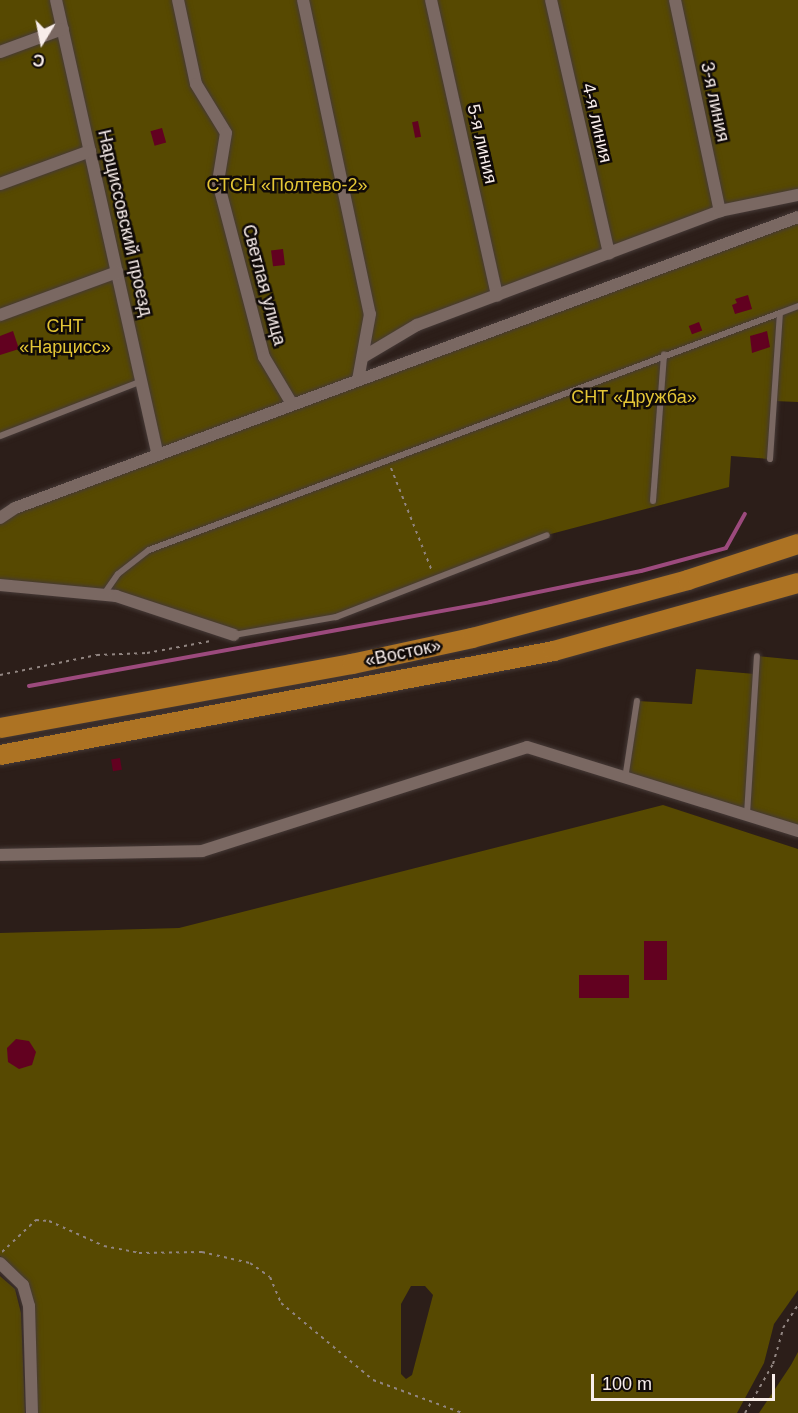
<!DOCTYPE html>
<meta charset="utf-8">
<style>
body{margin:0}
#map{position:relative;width:798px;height:1413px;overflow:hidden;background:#2c1e19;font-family:Helvetica,sans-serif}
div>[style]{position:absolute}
.green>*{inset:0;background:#574901}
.stream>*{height:4px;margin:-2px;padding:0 2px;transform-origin:2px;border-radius:2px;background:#9c4a7d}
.building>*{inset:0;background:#620120;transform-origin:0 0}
.path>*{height:2px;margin-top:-1px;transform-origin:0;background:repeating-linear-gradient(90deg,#918581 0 3px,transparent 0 7.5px)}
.roads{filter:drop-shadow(0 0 2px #463a37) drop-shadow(0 0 2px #463a37)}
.service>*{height:6px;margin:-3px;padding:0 3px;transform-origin:3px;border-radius:3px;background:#7a6862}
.minor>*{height:12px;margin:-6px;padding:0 6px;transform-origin:6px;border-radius:6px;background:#7a6862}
.trunk>*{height:20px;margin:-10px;padding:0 10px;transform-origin:10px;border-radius:10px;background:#ad7323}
span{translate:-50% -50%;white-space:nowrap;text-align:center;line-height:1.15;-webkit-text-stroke:5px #100a08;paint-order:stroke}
.street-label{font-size:18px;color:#f8edea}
.park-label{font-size:18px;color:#e4c636}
.north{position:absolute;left:12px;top:12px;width:60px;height:60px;-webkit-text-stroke:4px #100a08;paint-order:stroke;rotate:190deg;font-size:16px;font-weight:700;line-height:24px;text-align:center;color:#f8edea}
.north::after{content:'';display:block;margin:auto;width:21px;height:27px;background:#f8edea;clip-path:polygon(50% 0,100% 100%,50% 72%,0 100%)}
.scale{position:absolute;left:591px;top:1374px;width:184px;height:27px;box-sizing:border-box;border:3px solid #f8edea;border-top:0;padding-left:8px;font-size:18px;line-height:21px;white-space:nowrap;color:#f8edea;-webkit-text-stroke:4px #100a08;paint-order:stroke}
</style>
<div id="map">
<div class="green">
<i style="clip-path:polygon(0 0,798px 0,798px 195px,720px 211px,418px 325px,363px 357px,358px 379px,798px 217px,798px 402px,774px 401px,770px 459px,731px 456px,729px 487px,547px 535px,336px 617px,234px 635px,116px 596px,0 585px,0 518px,158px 455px,142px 382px,0 435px)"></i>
<i style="clip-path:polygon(757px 656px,798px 660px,798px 832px,625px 779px,637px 701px,692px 704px,696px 669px,755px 674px)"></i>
<i style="clip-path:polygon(evenodd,663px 805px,798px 849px,798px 1290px,774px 1324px,764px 1363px,737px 1413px,38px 1413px,29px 1284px,0 1256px,0 933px,179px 928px,663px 805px,411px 1286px,425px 1286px,433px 1295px,412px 1375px,406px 1379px,401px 1374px,401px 1304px,411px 1286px)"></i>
<i style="clip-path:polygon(0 1276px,15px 1289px,21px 1313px,25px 1413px,0 1413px)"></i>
<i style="clip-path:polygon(798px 1352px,798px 1413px,759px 1413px,791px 1365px)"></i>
</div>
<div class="stream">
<i style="left:29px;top:686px;width:469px;rotate:-10.3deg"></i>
<i style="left:490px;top:602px;width:154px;rotate:-11.6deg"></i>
<i style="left:641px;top:571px;width:88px;rotate:-15.1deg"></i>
<i style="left:726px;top:548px;width:39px;rotate:-61deg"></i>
</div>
<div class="building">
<i style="left:418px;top:121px;width:16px;height:6px;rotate:79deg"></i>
<i style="left:162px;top:128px;width:15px;height:12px;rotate:74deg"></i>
<i style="left:254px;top:238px;width:13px;height:6px;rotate:77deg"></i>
<i style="left:283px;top:249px;width:16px;height:12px;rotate:83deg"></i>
<i style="clip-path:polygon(748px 295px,752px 309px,735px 314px,732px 305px,737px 303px,735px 299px)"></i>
<i style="left:699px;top:322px;width:9px;height:11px;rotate:69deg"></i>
<i style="clip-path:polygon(13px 331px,19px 349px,0 355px,0 336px)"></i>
<i style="clip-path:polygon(767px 331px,770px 347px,752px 353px,750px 336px)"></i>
<i style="left:120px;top:758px;width:12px;height:9px;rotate:81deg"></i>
<i style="left:644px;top:941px;width:23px;height:39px"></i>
<i style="left:629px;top:975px;width:23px;height:50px;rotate:90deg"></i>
<i style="clip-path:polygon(16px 1039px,29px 1041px,36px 1052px,32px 1065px,19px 1069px,8px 1062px,7px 1048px)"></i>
</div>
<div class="path">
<i style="left:391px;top:468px;width:111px;rotate:68.3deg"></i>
<i style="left:0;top:675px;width:99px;rotate:-11.7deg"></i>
<i style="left:97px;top:655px;width:50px;rotate:-2.3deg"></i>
<i style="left:147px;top:653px;width:65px;rotate:-10.6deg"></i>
<i style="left:2px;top:1252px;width:47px;rotate:-43.3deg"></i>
<i style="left:36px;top:1220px;width:13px;rotate:4deg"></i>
<i style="left:49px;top:1221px;width:60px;rotate:24.4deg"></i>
<i style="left:104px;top:1246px;width:36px;rotate:11deg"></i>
<i style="left:139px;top:1253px;width:63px;rotate:-0.9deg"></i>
<i style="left:202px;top:1252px;width:49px;rotate:12.9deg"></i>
<i style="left:250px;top:1263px;width:24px;rotate:35deg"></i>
<i style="left:270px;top:1277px;width:28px;rotate:67deg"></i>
<i style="left:281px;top:1303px;width:120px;rotate:39.9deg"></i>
<i style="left:373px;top:1380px;width:95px;rotate:20.3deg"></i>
<i style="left:745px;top:1413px;width:56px;rotate:-60.3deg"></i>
<i style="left:773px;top:1364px;width:37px;rotate:-74deg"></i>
<i style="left:783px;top:1328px;width:27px;rotate:-57deg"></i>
</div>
<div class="roads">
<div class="service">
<i style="left:0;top:436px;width:152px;rotate:-21.2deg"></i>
<i style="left:770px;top:459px;width:146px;rotate:-86.1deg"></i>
<i style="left:780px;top:313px;width:19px;rotate:-21deg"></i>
<i style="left:653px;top:501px;width:147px;rotate:-85.7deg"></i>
<i style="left:104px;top:594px;width:24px;rotate:-55deg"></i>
<i style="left:118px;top:574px;width:39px;rotate:-38deg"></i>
<i style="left:149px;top:550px;width:674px;rotate:-20.59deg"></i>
<i style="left:234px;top:635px;width:104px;rotate:-10deg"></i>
<i style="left:336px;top:617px;width:226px;rotate:-21.2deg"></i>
<i style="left:625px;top:779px;width:79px;rotate:-81.3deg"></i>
<i style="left:747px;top:814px;width:158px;rotate:-86.4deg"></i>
</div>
<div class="minor">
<i style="left:56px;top:0;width:466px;rotate:77.4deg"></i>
<i style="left:178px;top:0;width:86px;rotate:77.9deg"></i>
<i style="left:196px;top:84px;width:57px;rotate:58.5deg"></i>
<i style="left:226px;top:133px;width:50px;rotate:99.3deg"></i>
<i style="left:218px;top:182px;width:181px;rotate:75.3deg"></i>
<i style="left:264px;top:357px;width:55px;rotate:59.2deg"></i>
<i style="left:303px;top:0;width:321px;rotate:78deg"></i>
<i style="left:370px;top:314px;width:67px;rotate:100.3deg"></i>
<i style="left:431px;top:0;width:303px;rotate:77.4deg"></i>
<i style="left:551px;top:0;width:260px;rotate:77.1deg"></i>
<i style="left:675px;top:0;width:216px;rotate:78deg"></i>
<i style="left:0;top:52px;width:67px;rotate:-20.1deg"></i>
<i style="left:0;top:184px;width:96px;rotate:-20.1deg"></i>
<i style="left:0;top:315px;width:125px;rotate:-20.2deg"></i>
<i style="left:363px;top:357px;width:63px;rotate:-30.7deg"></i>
<i style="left:417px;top:325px;width:324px;rotate:-20.6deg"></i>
<i style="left:720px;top:211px;width:80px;rotate:-11.6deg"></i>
<i style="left:0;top:518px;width:18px;rotate:-34deg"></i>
<i style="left:15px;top:508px;width:835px;rotate:-20.39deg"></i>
<i style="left:0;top:585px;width:117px;rotate:5.4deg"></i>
<i style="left:116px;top:596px;width:124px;rotate:18.3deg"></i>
<i style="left:0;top:855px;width:202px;rotate:-1.1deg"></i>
<i style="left:202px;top:851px;width:341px;rotate:-17.7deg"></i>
<i style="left:527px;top:747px;width:284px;rotate:17.2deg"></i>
<i style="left:0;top:1263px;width:32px;rotate:44deg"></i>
<i style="left:23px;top:1285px;width:22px;rotate:74deg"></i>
<i style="left:29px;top:1306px;width:107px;rotate:88.4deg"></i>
</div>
<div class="trunk">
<i style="left:0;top:728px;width:358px;rotate:-10.3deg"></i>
<i style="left:352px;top:664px;width:123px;rotate:-12.2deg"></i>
<i style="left:472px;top:638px;width:224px;rotate:-15deg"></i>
<i style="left:688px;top:580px;width:116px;rotate:-18.1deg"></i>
<i style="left:0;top:755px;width:564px;rotate:-10.63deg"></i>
<i style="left:554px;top:651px;width:253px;rotate:-15.6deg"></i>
</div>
</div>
<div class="street-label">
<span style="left:715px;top:102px;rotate:78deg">3-я линия</span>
<span style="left:597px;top:123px;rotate:77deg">4-я линия</span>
<span style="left:482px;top:144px;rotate:77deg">5-я линия</span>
<span style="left:125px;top:223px;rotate:77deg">Нарциссовский проезд</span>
<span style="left:264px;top:285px;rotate:75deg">Светлая улица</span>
<span style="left:403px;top:653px;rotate:-12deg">«Восток»</span>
</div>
<div class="park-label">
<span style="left:287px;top:185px">СТСН «Полтево-2»</span>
<span style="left:65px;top:337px">СНТ<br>«Нарцисс»</span>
<span style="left:634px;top:397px">СНТ «Дружба»</span>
</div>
<div class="north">С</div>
<div class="scale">100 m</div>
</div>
